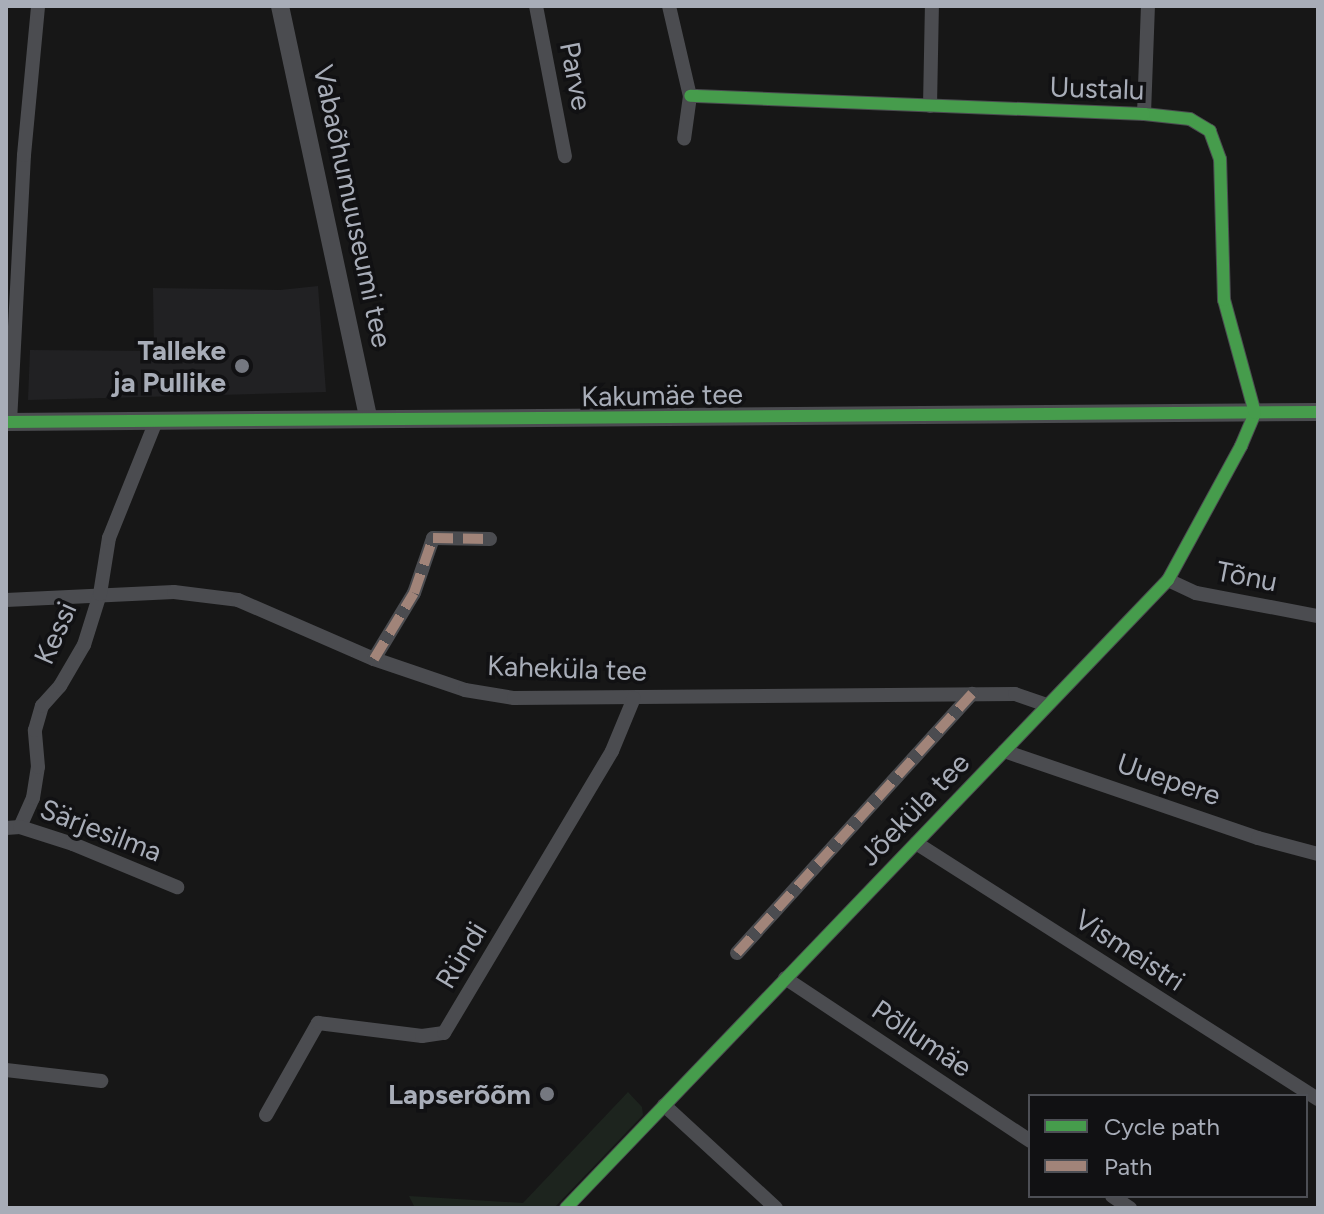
<!DOCTYPE html>
<meta charset="utf-8">
<style>
body{margin:0}
#map{position:relative;width:1324px;height:1214px;overflow:hidden;background:#171717;font-family:Figtree,sans-serif}
div>[style]{position:absolute}
.built>*{inset:0;background:#212123}
.green>*{inset:0;background:#1d241e}
.minor>*{height:14px;margin:-7px;padding:0 7px;transform-origin:7px;border-radius:7px;background:#4b4c50}
.tertiary>*{height:18px;margin:-9px;padding:0 9px;transform-origin:9px;border-radius:9px;background:#4b4c50}
.quiet>*{height:10px;margin-top:-5px;transform-origin:0;background:repeating-linear-gradient(90deg,#a18479 0 20px,transparent 0 30px)}
.cycleway>*{height:12px;margin:-6px;padding:0 6px;transform-origin:6px;border-radius:6px;background:#469c4c}
.dots>*{width:22px;height:22px;translate:-50% -50%;box-sizing:border-box;border:4px solid #111113;border-radius:50%}
span{translate:-50% -50%;white-space:nowrap;text-align:center;line-height:1.15;-webkit-text-stroke:7px #111113;paint-order:stroke}
.street-label{font-size:28px;color:#a8adb8}
.poi-label{font-size:28px;color:#a8adb8;font-weight:700}
.right{translate:-100% -50%;text-align:right}
.frame{position:absolute;inset:0;border:8px solid #a8adb8;pointer-events:none}
.legend{position:absolute;left:1028px;top:1094px;width:280px;height:104px;box-sizing:border-box;background:#111113;border:2px solid #4d4f55;margin:0;padding:10px 14px;list-style:none;font-size:24px;color:#a8adb8}
.legend li{display:flex;align-items:center;gap:16px;height:40px}
.legend b{width:40px;border:2px solid #4d4f55}
</style>
<div id="map">
<div class="built">
<i style="clip-path:polygon(318px 286px,326px 392px,28px 400px,30px 350px,154px 351px,153px 288px,280px 290px)"></i>
</div>
<div class="green">
<i style="clip-path:polygon(628px 1092px,642px 1107px,643px 1115px,554px 1208px,415px 1208px,409px 1196px,523px 1203px)"></i>
</div>
<div class="minor">
<i style="left:536px;top:6px;width:153px;rotate:79.1deg"></i>
<i style="left:669px;top:6px;width:92px;rotate:76.9deg"></i>
<i style="left:690px;top:96px;width:43px;rotate:97.9deg"></i>
<i style="left:930px;top:106px;width:100px;rotate:-88.9deg"></i>
<i style="left:1144px;top:114px;width:108px;rotate:-87.9deg"></i>
<i style="left:10px;top:422px;width:267px;rotate:-87deg"></i>
<i style="left:24px;top:155px;width:150px;rotate:-84.6deg"></i>
<i style="left:1168px;top:580px;width:31px;rotate:25deg"></i>
<i style="left:1196px;top:593px;width:124px;rotate:10.7deg"></i>
<i style="left:6px;top:600px;width:168px;rotate:-2.7deg"></i>
<i style="left:174px;top:592px;width:64px;rotate:7.1deg"></i>
<i style="left:238px;top:600px;width:148px;rotate:23.5deg"></i>
<i style="left:374px;top:659px;width:96px;rotate:18.8deg"></i>
<i style="left:465px;top:690px;width:50px;rotate:9.3deg"></i>
<i style="left:514px;top:698px;width:501px;rotate:-0.46deg"></i>
<i style="left:1015px;top:694px;width:34px;rotate:19deg"></i>
<i style="left:374px;top:659px;width:77px;rotate:-58.8deg"></i>
<i style="left:414px;top:593px;width:58px;rotate:-70.9deg"></i>
<i style="left:433px;top:538px;width:57px;rotate:1deg"></i>
<i style="left:1004px;top:751px;width:268px;rotate:18.9deg"></i>
<i style="left:1258px;top:838px;width:62px;rotate:14.9deg"></i>
<i style="left:20px;top:827px;width:32px;rotate:-66deg"></i>
<i style="left:33px;top:798px;width:31px;rotate:-81deg"></i>
<i style="left:38px;top:767px;width:37px;rotate:-95deg"></i>
<i style="left:35px;top:730px;width:25px;rotate:-74deg"></i>
<i style="left:42px;top:706px;width:27px;rotate:-48deg"></i>
<i style="left:60px;top:686px;width:48px;rotate:-59.7deg"></i>
<i style="left:84px;top:645px;width:53px;rotate:-72.6deg"></i>
<i style="left:100px;top:594px;width:57px;rotate:-80.9deg"></i>
<i style="left:109px;top:538px;width:126px;rotate:-68.1deg"></i>
<i style="left:6px;top:828px;width:14px;rotate:-4deg"></i>
<i style="left:20px;top:827px;width:56px;rotate:17.8deg"></i>
<i style="left:73px;top:844px;width:113px;rotate:22.5deg"></i>
<i style="left:916px;top:843px;width:477px;rotate:32.5deg"></i>
<i style="left:737px;top:953px;width:350px;rotate:-47.8deg"></i>
<i style="left:785px;top:978px;width:294px;rotate:33.6deg"></i>
<i style="left:6px;top:1070px;width:96px;rotate:6.6deg"></i>
<i style="left:664px;top:1105px;width:152px;rotate:42.6deg"></i>
<i style="left:266px;top:1115px;width:106px;rotate:-60.5deg"></i>
<i style="left:318px;top:1023px;width:105px;rotate:7.1deg"></i>
<i style="left:422px;top:1036px;width:22px;rotate:-8deg"></i>
<i style="left:444px;top:1033px;width:328px;rotate:-59.2deg"></i>
<i style="left:612px;top:751px;width:57px;rotate:-67.5deg"></i>
<i style="left:1112px;top:1196px;width:22px;rotate:34deg"></i>
<i style="left:566px;top:1208px;width:870px;rotate:-46.21deg"></i>
<i style="left:1168px;top:580px;width:153px;rotate:-61.4deg"></i>
<i style="left:1241px;top:446px;width:36px;rotate:-67deg"></i>
<i style="left:1255px;top:413px;width:117px;rotate:-105.3deg"></i>
<i style="left:1224px;top:300px;width:141px;rotate:-91.6deg"></i>
<i style="left:1220px;top:159px;width:30px;rotate:-110deg"></i>
<i style="left:1210px;top:131px;width:23px;rotate:-149deg"></i>
<i style="left:1190px;top:119px;width:46px;rotate:-173.8deg"></i>
<i style="left:1144px;top:114px;width:454px;rotate:-177.7deg"></i>
</div>
<div class="tertiary">
<i style="left:280px;top:6px;width:421px;rotate:77.9deg"></i>
<i style="left:6px;top:422px;width:1312px;rotate:-0.44deg"></i>
</div>
<div class="quiet">
<i style="left:374px;top:659px;width:77px;rotate:-58.8deg"></i>
<i style="left:414px;top:593px;width:58px;rotate:-70.9deg"></i>
<i style="left:433px;top:538px;width:57px;rotate:1deg"></i>
<i style="left:737px;top:953px;width:350px;rotate:-47.8deg"></i>
</div>
<div class="cycleway">
<i style="left:6px;top:422px;width:1312px;rotate:-0.44deg"></i>
<i style="left:566px;top:1208px;width:870px;rotate:-46.21deg"></i>
<i style="left:1168px;top:580px;width:153px;rotate:-61.4deg"></i>
<i style="left:1241px;top:446px;width:36px;rotate:-67deg"></i>
<i style="left:1255px;top:413px;width:117px;rotate:-105.3deg"></i>
<i style="left:1224px;top:300px;width:141px;rotate:-91.6deg"></i>
<i style="left:1220px;top:159px;width:30px;rotate:-110deg"></i>
<i style="left:1210px;top:131px;width:23px;rotate:-149deg"></i>
<i style="left:1190px;top:119px;width:46px;rotate:-173.8deg"></i>
<i style="left:1144px;top:114px;width:454px;rotate:-177.7deg"></i>
</div>
<div class="dots">
<i style="left:242px;top:366px;background:#757880"></i>
<i style="left:547px;top:1094px;background:#757880"></i>
</div>
<div class="street-label">
<span style="left:576px;top:76px;rotate:79deg">Parve</span>
<span style="left:1097px;top:88px;rotate:2deg">Uustalu</span>
<span style="left:353px;top:206px;rotate:78deg">Vabaõhumuuseumi tee</span>
<span style="left:662px;top:395px;rotate:-1deg">Kakumäe tee</span>
<span style="left:1247px;top:576px;rotate:11deg">Tõnu</span>
<span style="left:55px;top:633px;rotate:-66deg">Kessi</span>
<span style="left:567px;top:668px;rotate:2deg">Kaheküla tee</span>
<span style="left:1169px;top:779px;rotate:19deg">Uuepere</span>
<span style="left:914px;top:809px;rotate:-46deg">Jõeküla tee</span>
<span style="left:101px;top:830px;rotate:21deg">Särjesilma</span>
<span style="left:1130px;top:950px;rotate:33deg">Vismeistri</span>
<span style="left:461px;top:955px;rotate:-59deg">Ründi</span>
<span style="left:922px;top:1038px;rotate:34deg">Põllumäe</span>
</div>
<div class="poi-label">
<span class="right" style="left:226px;top:366px">Talleke<br>ja Pullike</span>
<span class="right" style="left:531px;top:1094px">Lapserõõm</span>
</div>
<div class="frame"></div>
<ul class="legend">
<li><b style="height:10px;background:#469c4c"></b>Cycle path</li>
<li><b style="height:10px;background:#a18479"></b>Path</li>
</ul>
</div>
